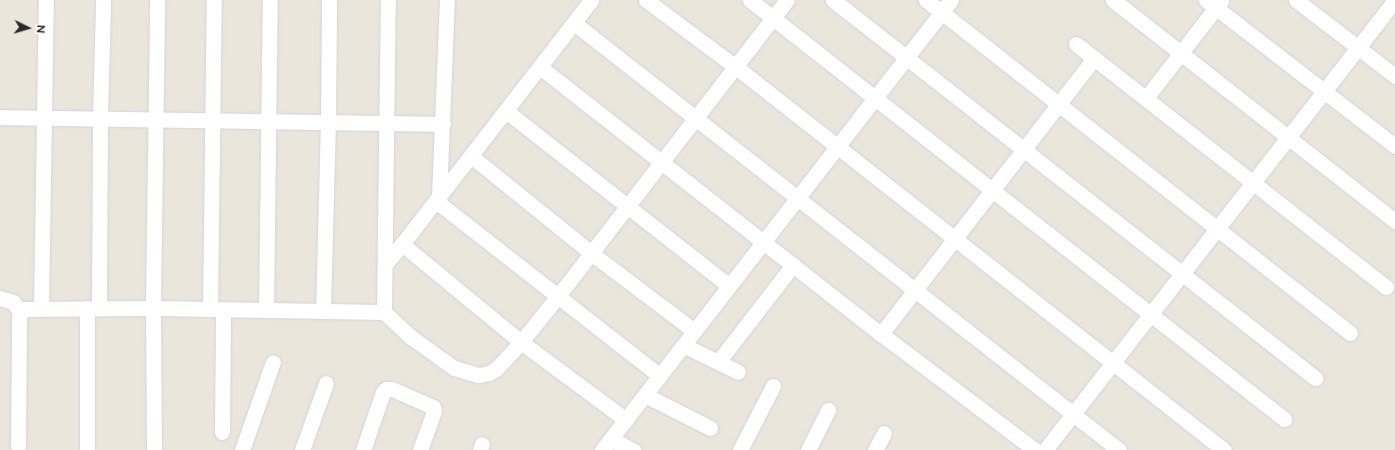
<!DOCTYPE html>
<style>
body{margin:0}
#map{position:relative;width:1395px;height:450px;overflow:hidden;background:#ebe6db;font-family:Raleway,sans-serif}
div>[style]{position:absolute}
.roads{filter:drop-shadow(0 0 1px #d0d2e2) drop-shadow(0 0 1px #d0d2e2)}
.minor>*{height:15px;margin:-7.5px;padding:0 7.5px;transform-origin:7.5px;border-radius:7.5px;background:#fff}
span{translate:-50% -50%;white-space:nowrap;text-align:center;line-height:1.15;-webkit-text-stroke:3.5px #fff;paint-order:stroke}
.north{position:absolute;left:8px;top:8px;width:40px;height:40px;-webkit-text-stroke:3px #fff;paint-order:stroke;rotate:95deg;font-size:11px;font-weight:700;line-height:16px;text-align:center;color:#292929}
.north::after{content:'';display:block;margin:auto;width:14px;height:18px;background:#292929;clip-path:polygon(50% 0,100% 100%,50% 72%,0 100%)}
</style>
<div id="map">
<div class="roads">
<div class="minor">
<i style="left:646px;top:0;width:112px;rotate:36.7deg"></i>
<i style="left:736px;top:67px;width:620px;rotate:38.13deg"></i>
<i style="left:750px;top:0;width:679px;rotate:38.12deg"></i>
<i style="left:833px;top:0;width:613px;rotate:38.1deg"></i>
<i style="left:926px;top:0;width:539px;rotate:38.15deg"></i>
<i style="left:1113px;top:0;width:358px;rotate:38.1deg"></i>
<i style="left:1206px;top:0;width:239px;rotate:37.7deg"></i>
<i style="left:1296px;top:0;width:125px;rotate:37.5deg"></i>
<i style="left:574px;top:23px;width:692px;rotate:38.08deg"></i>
<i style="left:1076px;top:44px;width:394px;rotate:38.1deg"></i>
<i style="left:540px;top:67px;width:433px;rotate:38.1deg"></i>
<i style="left:881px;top:334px;width:193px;rotate:37deg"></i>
<i style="left:1146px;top:98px;width:123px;rotate:-52.3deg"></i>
<i style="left:506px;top:111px;width:283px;rotate:38.1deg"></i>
<i style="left:0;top:117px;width:443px;rotate:0.9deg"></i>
<i style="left:471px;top:156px;width:154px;rotate:38.9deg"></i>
<i style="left:591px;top:253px;width:129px;rotate:37.1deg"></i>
<i style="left:439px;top:197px;width:197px;rotate:-87.7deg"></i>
<i style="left:436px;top:201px;width:284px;rotate:38deg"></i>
<i style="left:402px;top:244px;width:154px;rotate:39.5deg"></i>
<i style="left:521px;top:342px;width:131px;rotate:36.6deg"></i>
<i style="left:386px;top:263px;width:25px;rotate:-50deg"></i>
<i style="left:402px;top:244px;width:309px;rotate:-52.2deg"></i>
<i style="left:0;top:298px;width:14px;rotate:17deg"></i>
<i style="left:13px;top:302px;width:12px;rotate:55deg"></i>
<i style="left:41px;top:308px;width:308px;rotate:-89.1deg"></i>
<i style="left:87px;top:308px;width:142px;rotate:90deg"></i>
<i style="left:99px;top:308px;width:190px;rotate:-89.7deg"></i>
<i style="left:100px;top:118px;width:118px;rotate:-88.5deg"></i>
<i style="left:210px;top:309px;width:309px;rotate:-89.3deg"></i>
<i style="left:266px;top:310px;width:310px;rotate:-89.3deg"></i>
<i style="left:323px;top:311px;width:189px;rotate:-88.5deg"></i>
<i style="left:328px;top:122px;width:122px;rotate:-89.5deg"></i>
<i style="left:384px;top:312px;width:312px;rotate:-89.3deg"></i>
<i style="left:881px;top:334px;width:349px;rotate:-52.3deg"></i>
<i style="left:683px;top:345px;width:61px;rotate:26.1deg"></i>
<i style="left:718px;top:362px;width:123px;rotate:-52.3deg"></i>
<i style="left:645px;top:395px;width:73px;rotate:26.9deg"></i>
<i style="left:222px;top:432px;width:123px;rotate:-89.5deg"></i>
<i style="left:611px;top:439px;width:25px;rotate:27deg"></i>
<i style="left:18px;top:446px;width:126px;rotate:-89.5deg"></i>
<i style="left:19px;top:320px;width:8px;rotate:-83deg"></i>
<i style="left:20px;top:312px;width:5px;rotate:-37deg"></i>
<i style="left:24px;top:309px;width:130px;rotate:-0.4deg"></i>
<i style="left:154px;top:308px;width:230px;rotate:1deg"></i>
<i style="left:384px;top:312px;width:37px;rotate:43deg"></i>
<i style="left:411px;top:337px;width:53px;rotate:35.8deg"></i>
<i style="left:454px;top:368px;width:26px;rotate:16deg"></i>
<i style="left:479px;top:375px;width:10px;rotate:-11deg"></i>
<i style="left:489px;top:373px;width:8px;rotate:-30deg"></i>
<i style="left:496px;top:369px;width:37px;rotate:-47deg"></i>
<i style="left:521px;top:342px;width:59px;rotate:-51.2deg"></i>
<i style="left:558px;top:296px;width:374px;rotate:-52.3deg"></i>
<i style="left:154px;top:450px;width:149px;rotate:-90.4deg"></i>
<i style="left:153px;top:301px;width:301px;rotate:-89.2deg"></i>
<i style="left:242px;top:450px;width:93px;rotate:-70.6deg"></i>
<i style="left:302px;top:450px;width:71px;rotate:-70.3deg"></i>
<i style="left:363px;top:450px;width:61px;rotate:-71deg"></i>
<i style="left:383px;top:392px;width:4px;rotate:-45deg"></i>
<i style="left:386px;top:389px;width:6px"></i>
<i style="left:392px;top:389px;width:45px;rotate:23.7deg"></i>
<i style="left:433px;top:407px;width:4px;rotate:76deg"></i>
<i style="left:434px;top:411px;width:41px;rotate:109.7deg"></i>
<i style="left:480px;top:450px;width:6px;rotate:-72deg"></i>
<i style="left:602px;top:450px;width:569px;rotate:-52.2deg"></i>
<i style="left:740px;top:450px;width:72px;rotate:-62.7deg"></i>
<i style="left:808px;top:450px;width:45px;rotate:-63.4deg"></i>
<i style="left:875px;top:450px;width:19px;rotate:-62deg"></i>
<i style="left:1045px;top:450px;width:570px;rotate:-52.13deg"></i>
</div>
</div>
<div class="north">N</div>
</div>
